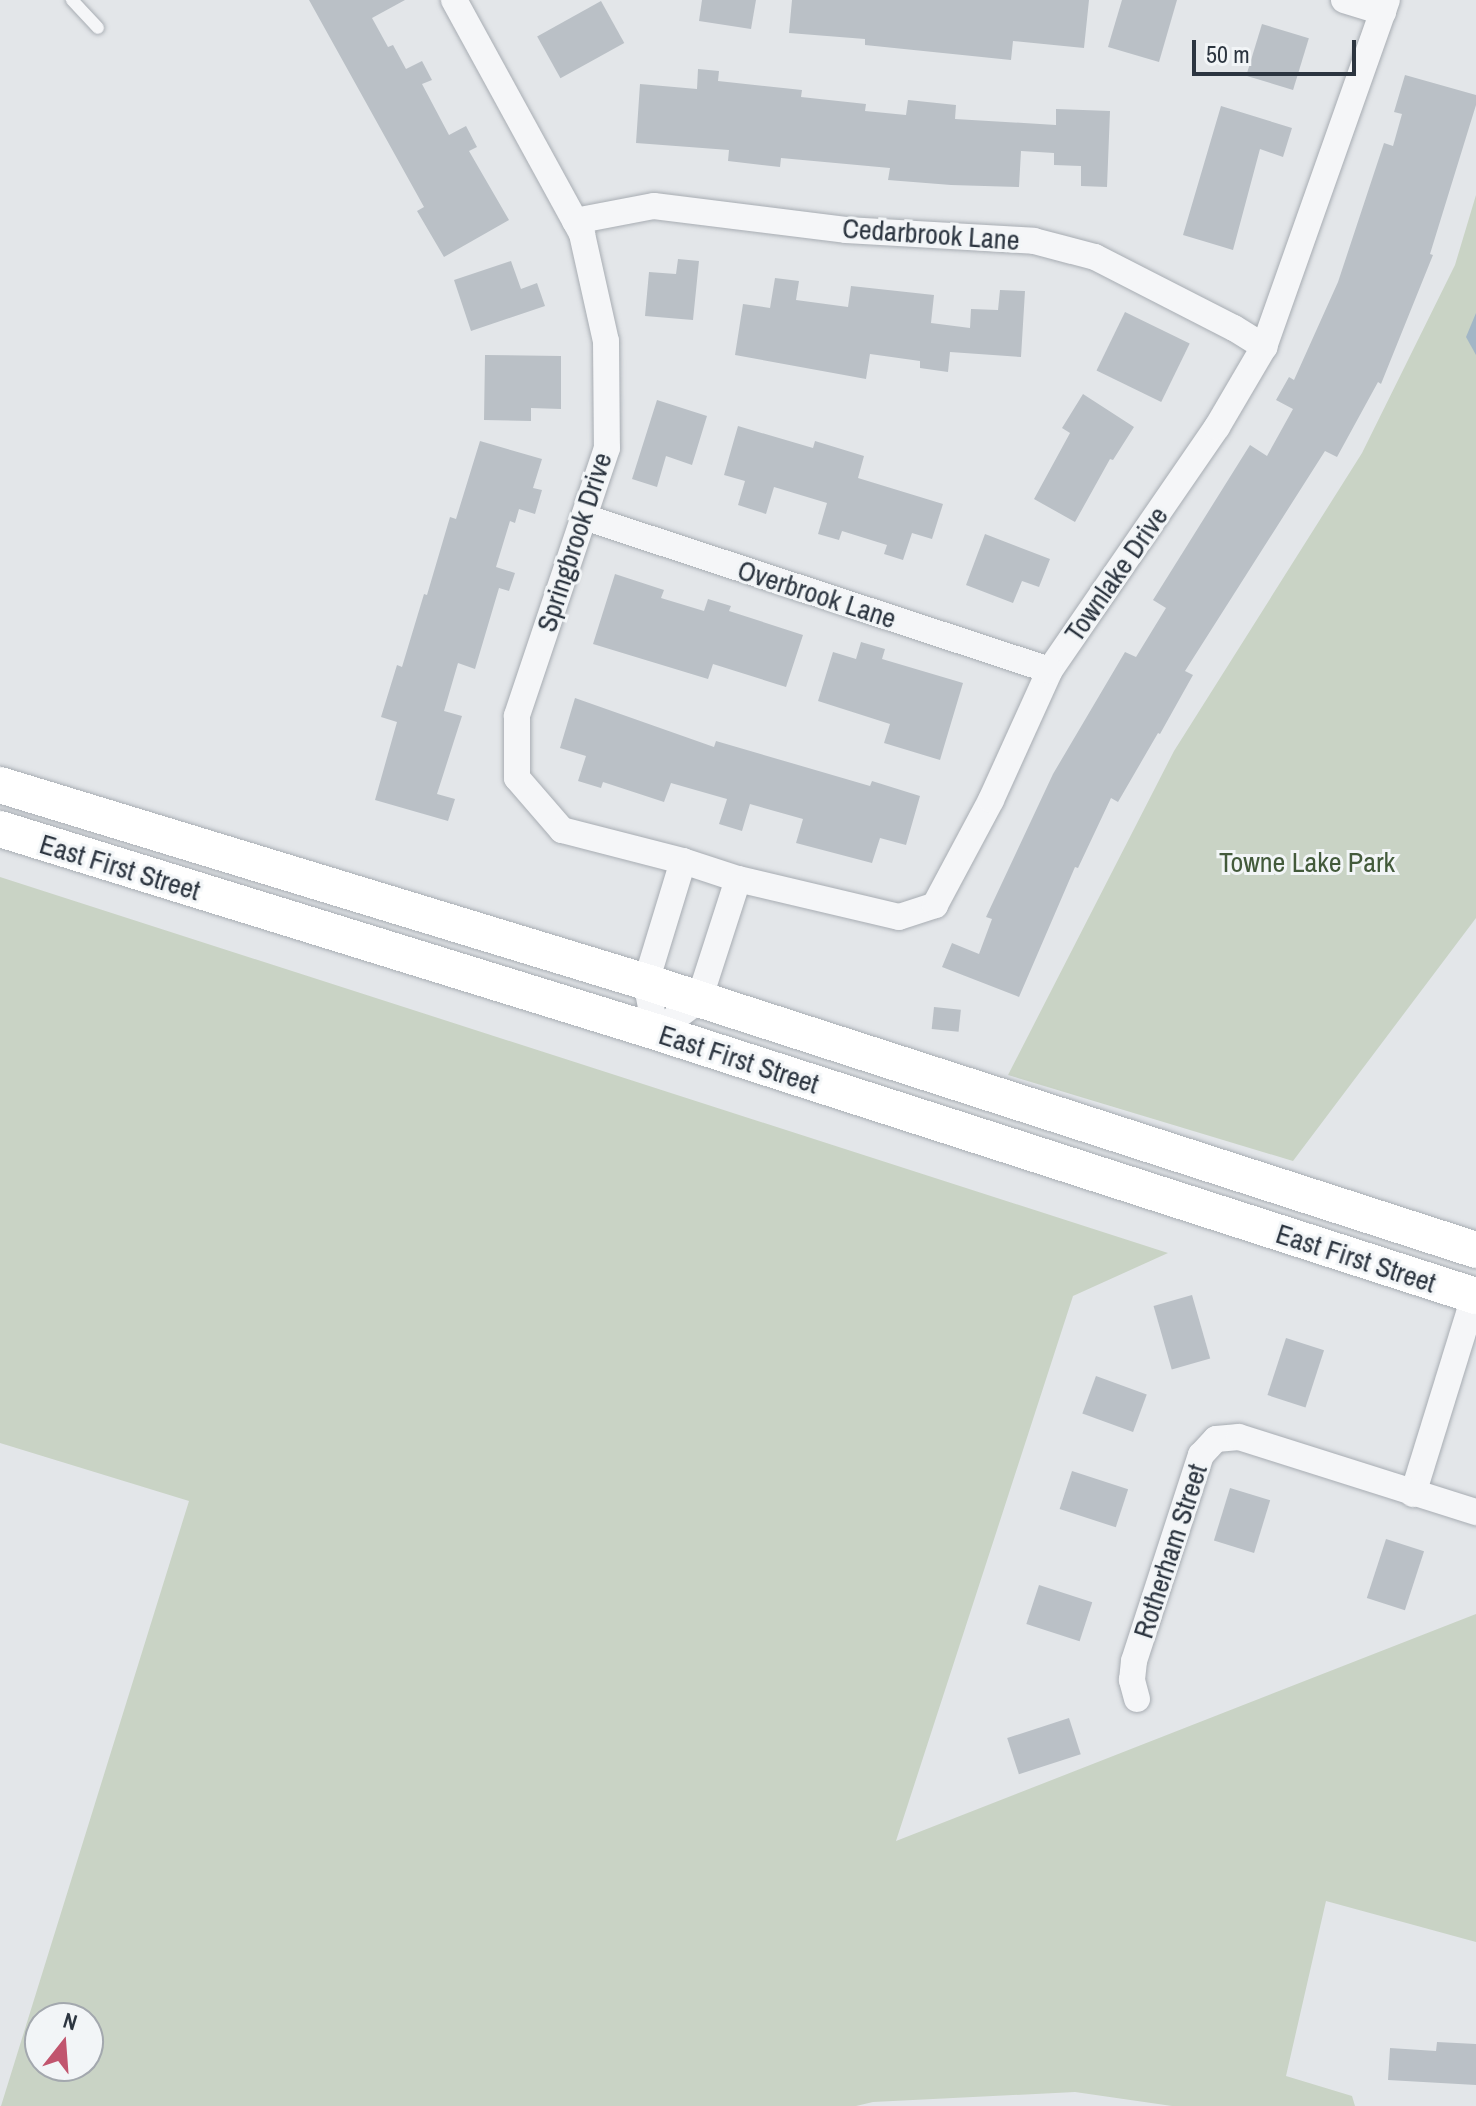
<!DOCTYPE html>
<style>
body{margin:0}
#map{position:relative;width:1476px;height:2106px;overflow:hidden;background:#e3e6e9;font-family:"Archivo Narrow",sans-serif}
div>[style]{position:absolute}
.green>*{inset:0;background:#c9d3c5}
.water>*{inset:0;background:#a2b6c6}
.building>*{inset:0;background:#bac0c6;transform-origin:0 0}
.roads{filter:drop-shadow(0 0 2px #a8adb3) drop-shadow(0 0 2px #a8adb3)}
.service>*{height:12px;margin:-6px;padding:0 6px;transform-origin:6px;border-radius:6px;background:#f5f6f8}
.minor>*{height:26px;margin:-13px;padding:0 13px;transform-origin:13px;border-radius:13px;background:#f5f6f8}
.secondary>*{height:36px;margin:-18px;padding:0 18px;transform-origin:18px;border-radius:18px;background:#fff}
span{translate:-50% -50%;white-space:nowrap;text-align:center;line-height:1.15;-webkit-text-stroke:6px #f2f5f7;paint-order:stroke}
.street-label{font-size:28px;color:#2c3540}
.park-label{font-size:28px;color:#435a3b}
.north{position:absolute;left:24px;top:2002px;width:80px;height:80px;box-sizing:border-box;background:#f2f5f7;border:2px solid #a3a8ae;border-radius:50%;rotate:17deg;font-size:22px;font-weight:700;line-height:32px;text-align:center;color:#2c3540}
.north::after{content:'';display:block;margin:auto;width:28px;height:36px;background:#c1556e;clip-path:polygon(50% 0,100% 100%,50% 72%,0 100%)}
.scale{position:absolute;left:1192px;top:40px;width:164px;height:36px;box-sizing:border-box;border:4px solid #2c3540;border-top:0;padding-left:10px;font-size:24px;line-height:28px;white-space:nowrap;color:#2c3540;-webkit-text-stroke:6px #f2f5f7;paint-order:stroke}
</style>
<div id="map">
<div class="green">
<i style="clip-path:polygon(1476px 195px,1476px 918px,1293px 1161px,1008px 1075px,1174px 751px,1362px 453px,1455px 265px)"></i>
<i style="clip-path:polygon(evenodd,0 877px,1168px 1253px,1073px 1296px,896px 1841px,1476px 1614px,1476px 1942px,1326px 1901px,1286px 2076px,1352px 2096px,1355px 2106px,1172px 2106px,1075px 2092px,873px 2102px,856px 2106px,1px 2106px,189px 1501px,0 1443px,0 877px,88px 2018px,88px 2066px,40px 2066px,40px 2018px,88px 2018px)"></i>
</div>
<div class="water">
<i style="clip-path:polygon(1476px 313px,1476px 355px,1466px 337px)"></i>
</div>
<div class="building">
<i style="clip-path:polygon(309px 0,405px 0,372px 18px,388px 47px,393px 45px,406px 69px,422px 61px,432px 80px,422px 84px,449px 135px,466px 126px,477px 147px,469px 151px,509px 220px,444px 257px,417px 211px,424px 207px)"></i>
<i style="clip-path:polygon(702px 0,756px 0,751px 29px,699px 21px)"></i>
<i style="clip-path:polygon(792px 0,1089px 0,1084px 48px,1013px 41px,1011px 60px,865px 45px,865px 39px,789px 33px)"></i>
<i style="clip-path:polygon(1122px 0,1177px 0,1159px 62px,1108px 47px)"></i>
<i style="left:601px;top:1px;width:48px;height:73px;rotate:61deg"></i>
<i style="left:1262px;top:24px;width:49px;height:54px;rotate:17deg"></i>
<i style="clip-path:polygon(698px 69px,719px 71px,718px 81px,802px 90px,801px 97px,866px 104px,865px 111px,906px 115px,908px 100px,956px 105px,955px 119px,1056px 125px,1056px 109px,1110px 111px,1107px 187px,1081px 186px,1081px 166px,1054px 165px,1054px 153px,1021px 151px,1019px 187px,951px 185px,888px 180px,890px 168px,781px 158px,780px 167px,728px 161px,729px 150px,636px 143px,640px 84px,697px 89px)"></i>
<i style="clip-path:polygon(1405px 75px,1476px 95px,1476px 105px,1430px 254px,1433px 255px,1381px 384px,1378px 382px,1337px 457px,1325px 451px,1185px 671px,1193px 675px,1160px 734px,1158px 733px,1118px 802px,1111px 798px,1078px 868px,1075px 867px,1019px 997px,942px 967px,952px 943px,979px 954px,992px 919px,986px 917px,1053px 774px,1125px 652px,1136px 657px,1166px 608px,1153px 600px,1250px 445px,1267px 456px,1293px 409px,1276px 400px,1289px 377px,1294px 380px,1338px 282px,1384px 143px,1393px 146px,1402px 114px,1394px 112px)"></i>
<i style="clip-path:polygon(1221px 106px,1292px 128px,1283px 157px,1260px 149px,1233px 250px,1183px 235px)"></i>
<i style="clip-path:polygon(678px 259px,699px 261px,693px 320px,645px 316px,649px 272px,676px 274px)"></i>
<i style="clip-path:polygon(511px 261px,521px 289px,537px 283px,545px 306px,471px 331px,454px 280px)"></i>
<i style="clip-path:polygon(775px 278px,799px 281px,796px 300px,848px 307px,851px 286px,934px 295px,931px 323px,970px 328px,971px 309px,998px 310px,1000px 290px,1025px 291px,1021px 357px,950px 352px,948px 372px,920px 368px,920px 361px,870px 354px,866px 379px,735px 355px,743px 304px,770px 308px)"></i>
<i style="left:1125px;top:312px;width:72px;height:65px;rotate:26deg"></i>
<i style="clip-path:polygon(485px 355px,561px 356px,561px 409px,531px 408px,531px 421px,484px 420px)"></i>
<i style="clip-path:polygon(1083px 394px,1134px 427px,1113px 460px,1110px 459px,1075px 522px,1034px 499px,1070px 433px,1062px 428px)"></i>
<i style="clip-path:polygon(657px 400px,707px 416px,692px 465px,666px 456px,657px 487px,632px 479px)"></i>
<i style="clip-path:polygon(738px 426px,813px 448px,815px 441px,864px 456px,858px 478px,943px 504px,932px 539px,912px 533px,903px 560px,884px 554px,887px 545px,842px 531px,839px 540px,818px 534px,827px 503px,774px 487px,766px 514px,738px 505px,745px 481px,724px 475px)"></i>
<i style="clip-path:polygon(480px 441px,542px 459px,533px 488px,542px 490px,535px 514px,519px 509px,515px 523px,510px 521px,496px 567px,515px 573px,509px 591px,499px 588px,475px 669px,458px 663px,444px 711px,462px 716px,437px 794px,455px 799px,448px 821px,375px 800px,397px 722px,381px 717px,397px 665px,402px 667px,424px 594px,427px 595px,450px 517px,456px 519px)"></i>
<i style="clip-path:polygon(985px 534px,1050px 559px,1039px 587px,1022px 581px,1013px 603px,966px 585px)"></i>
<i style="clip-path:polygon(615px 574px,664px 590px,661px 598px,704px 611px,708px 599px,731px 606px,729px 611px,803px 635px,786px 687px,713px 664px,708px 679px,593px 644px)"></i>
<i style="clip-path:polygon(861px 642px,885px 649px,882px 659px,963px 683px,940px 760px,884px 743px,890px 724px,818px 701px,833px 652px,856px 659px)"></i>
<i style="clip-path:polygon(575px 698px,714px 747px,716px 741px,870px 786px,872px 781px,920px 796px,906px 845px,880px 838px,872px 863px,796px 843px,803px 819px,750px 804px,742px 831px,719px 824px,727px 799px,671px 783px,664px 802px,603px 782px,601px 788px,578px 781px,586px 756px,560px 748px)"></i>
<i style="left:934px;top:1007px;width:27px;height:22px;rotate:6deg"></i>
<i style="left:1192px;top:1295px;width:66px;height:40px;rotate:74deg"></i>
<i style="left:1286px;top:1338px;width:40px;height:60px;rotate:18deg"></i>
<i style="left:1096px;top:1376px;width:54px;height:40px;rotate:20deg"></i>
<i style="left:1072px;top:1471px;width:59px;height:40px;rotate:18deg"></i>
<i style="left:1230px;top:1488px;width:42px;height:55px;rotate:17deg"></i>
<i style="left:1386px;top:1539px;width:40px;height:62px;rotate:18deg"></i>
<i style="left:1039px;top:1585px;width:56px;height:41px;rotate:18deg"></i>
<i style="left:1069px;top:1718px;width:38px;height:65px;rotate:72deg"></i>
<i style="clip-path:polygon(1437px 2042px,1476px 2044px,1476px 2085px,1388px 2080px,1390px 2048px,1436px 2051px)"></i>
</div>
<div class="roads">
<div class="service">
<i style="left:72px;top:0;width:38px;rotate:47deg"></i>
</div>
<div class="minor">
<i style="left:454px;top:0;width:267px;rotate:61.3deg"></i>
<i style="left:582px;top:234px;width:110px;rotate:77.4deg"></i>
<i style="left:606px;top:341px;width:107px;rotate:89.5deg"></i>
<i style="left:607px;top:448px;width:283px;rotate:108.6deg"></i>
<i style="left:517px;top:716px;width:62px;rotate:90deg"></i>
<i style="left:517px;top:778px;width:69px;rotate:49.1deg"></i>
<i style="left:562px;top:830px;width:125px;rotate:14.4deg"></i>
<i style="left:683px;top:861px;width:58px;rotate:18.1deg"></i>
<i style="left:738px;top:879px;width:165px;rotate:13.3deg"></i>
<i style="left:899px;top:917px;width:38px;rotate:-18deg"></i>
<i style="left:935px;top:905px;width:119px;rotate:-61.9deg"></i>
<i style="left:991px;top:800px;width:143px;rotate:-65.6deg"></i>
<i style="left:1050px;top:670px;width:295px;rotate:-55.5deg"></i>
<i style="left:1217px;top:427px;width:93px;rotate:-59.6deg"></i>
<i style="left:1264px;top:347px;width:368px;rotate:-70.5deg"></i>
<i style="left:1344px;top:0;width:41px;rotate:17.1deg"></i>
<i style="left:575px;top:221px;width:80px;rotate:-10.8deg"></i>
<i style="left:654px;top:206px;width:193px;rotate:7.1deg"></i>
<i style="left:846px;top:230px;width:188px;rotate:3.3deg"></i>
<i style="left:1034px;top:241px;width:63px;rotate:14.7deg"></i>
<i style="left:1095px;top:257px;width:156px;rotate:27.1deg"></i>
<i style="left:1234px;top:328px;width:36px;rotate:32deg"></i>
<i style="left:584px;top:517px;width:490px;rotate:18.2deg"></i>
<i style="left:683px;top:861px;width:127px;rotate:107deg"></i>
<i style="left:646px;top:982px;width:51px;rotate:78.7deg"></i>
<i style="left:656px;top:1032px;width:54px;rotate:-36.7deg"></i>
<i style="left:699px;top:1000px;width:127px;rotate:-72.1deg"></i>
<i style="left:1413px;top:1494px;width:213px;rotate:-72.8deg"></i>
<i style="left:1137px;top:1699px;width:20px;rotate:-105deg"></i>
<i style="left:1132px;top:1680px;width:19px;rotate:-84deg"></i>
<i style="left:1134px;top:1661px;width:217px;rotate:-72deg"></i>
<i style="left:1201px;top:1455px;width:22px;rotate:-47deg"></i>
<i style="left:1216px;top:1439px;width:23px;rotate:-5deg"></i>
<i style="left:1239px;top:1437px;width:249px;rotate:17.6deg"></i>
</div>
<div class="secondary">
<i style="left:0;top:785px;width:675px;rotate:16.96deg"></i>
<i style="left:646px;top:982px;width:872px;rotate:17.89deg"></i>
<i style="left:0;top:829px;width:687px;rotate:17.19deg"></i>
<i style="left:656px;top:1032px;width:861px;rotate:17.85deg"></i>
</div>
</div>
<div class="street-label">
<span style="left:931px;top:234px;rotate:4deg">Cedarbrook Lane</span>
<span style="left:574px;top:542px;rotate:-72deg">Springbrook Drive</span>
<span style="left:1116px;top:574px;rotate:-55deg">Townlake Drive</span>
<span style="left:817px;top:594px;rotate:18deg">Overbrook Lane</span>
<span style="left:120px;top:867px;rotate:17deg">East First Street</span>
<span style="left:739px;top:1059px;rotate:18deg">East First Street</span>
<span style="left:1356px;top:1258px;rotate:18deg">East First Street</span>
<span style="left:1170px;top:1551px;rotate:-72deg">Rotherham Street</span>
</div>
<div class="park-label">
<span style="left:1307px;top:862px">Towne Lake Park</span>
</div>
<div class="north">N</div>
<div class="scale">50 m</div>
</div>
